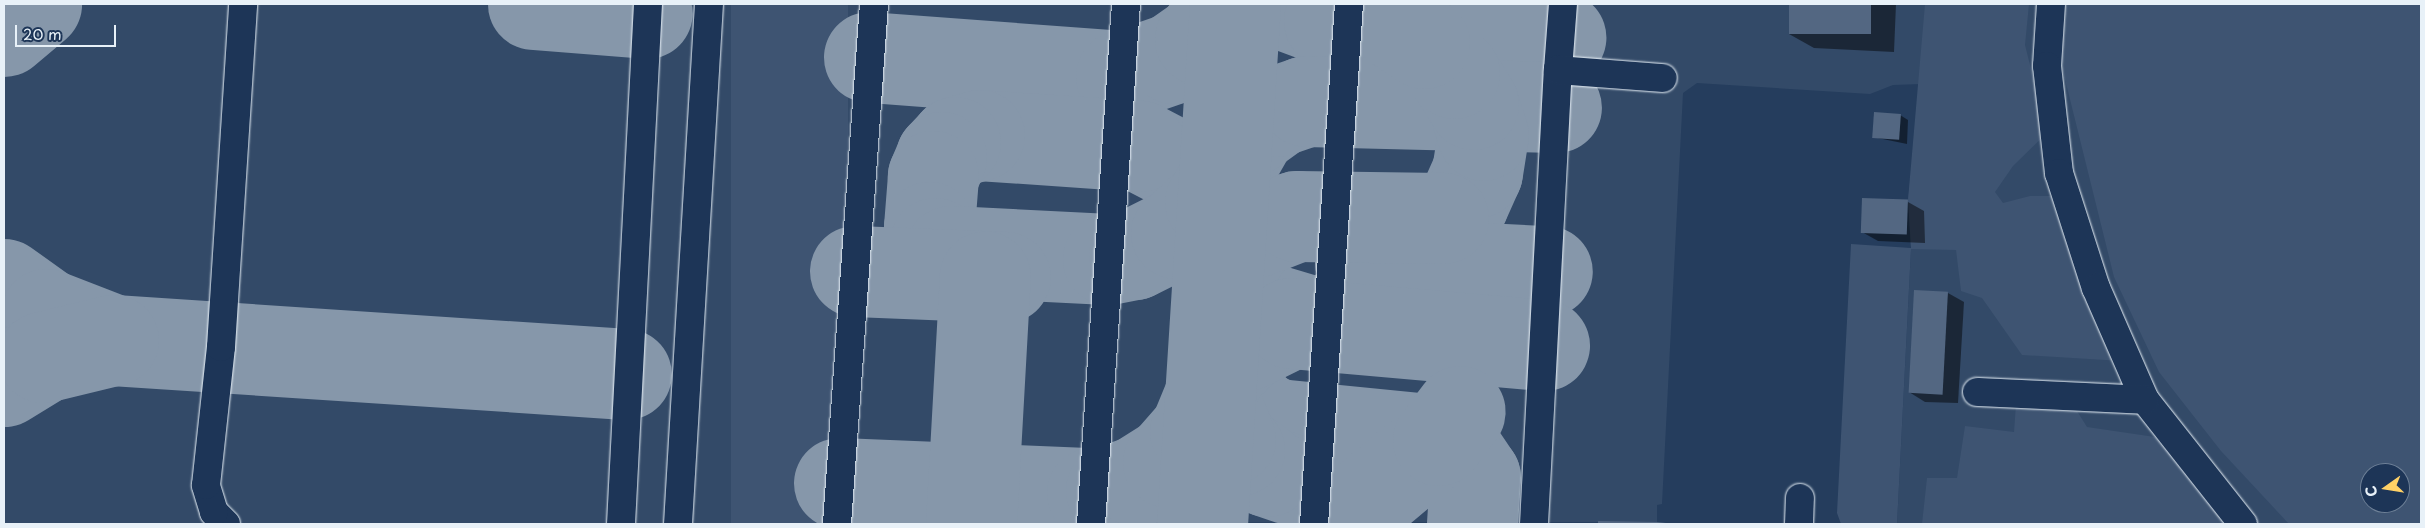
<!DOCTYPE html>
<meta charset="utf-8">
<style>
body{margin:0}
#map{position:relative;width:2425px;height:528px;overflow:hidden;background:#253d5d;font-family:"Playpen Sans",sans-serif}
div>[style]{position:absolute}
.built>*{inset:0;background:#334a68}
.green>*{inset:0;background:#3e5472;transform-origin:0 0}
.shadow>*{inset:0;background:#0007}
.taxiway>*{height:91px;margin:-45.5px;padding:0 45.5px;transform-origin:45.5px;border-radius:45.5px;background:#8697aa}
.building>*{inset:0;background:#536782;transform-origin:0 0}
.roads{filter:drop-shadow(0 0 1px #e8f1f8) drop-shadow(0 0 1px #e8f1f8)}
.minor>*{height:28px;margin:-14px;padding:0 14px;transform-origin:14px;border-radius:14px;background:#1d3557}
span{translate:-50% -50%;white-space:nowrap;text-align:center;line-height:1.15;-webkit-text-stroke:4.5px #1d3557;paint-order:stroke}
.frame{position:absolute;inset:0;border:5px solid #e8f1f8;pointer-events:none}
.north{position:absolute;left:2360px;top:463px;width:50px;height:50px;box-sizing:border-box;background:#1d3557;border:1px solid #6e8097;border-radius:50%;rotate:257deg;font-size:14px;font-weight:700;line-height:20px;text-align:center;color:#e8f1f8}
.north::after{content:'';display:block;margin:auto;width:18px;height:22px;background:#ffd166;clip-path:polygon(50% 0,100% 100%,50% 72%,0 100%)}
.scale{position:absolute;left:15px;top:25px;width:101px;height:22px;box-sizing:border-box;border:2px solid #e8f1f8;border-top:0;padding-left:6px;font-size:15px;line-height:18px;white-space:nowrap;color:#e8f1f8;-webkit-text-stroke:4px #1d3557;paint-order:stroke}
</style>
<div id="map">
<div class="built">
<i style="clip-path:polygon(evenodd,4px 4px,2421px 4px,2421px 524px,1897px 524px,1911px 249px,1908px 200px,1921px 84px,1893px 85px,1870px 94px,1697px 83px,1683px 93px,1662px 504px,1657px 505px,1657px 522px,4px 524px,4px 4px,2370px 473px,2400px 473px,2400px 503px,2370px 503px,2370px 473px)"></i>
</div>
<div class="green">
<i style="left:731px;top:4px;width:117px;height:521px"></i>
<i style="clip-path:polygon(1925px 4px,2029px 4px,2025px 45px,2047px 133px,2013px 166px,1995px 192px,2003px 203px,2030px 196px,2057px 196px,2122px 361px,2022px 355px,1982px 298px,1961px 291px,1956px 250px,1911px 249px,1897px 524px,1841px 524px,1837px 513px,1851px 244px,1911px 248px,1908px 200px)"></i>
<i style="clip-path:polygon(evenodd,2064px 4px,2421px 4px,2421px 524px,2289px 524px,2221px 451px,2159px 372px,2114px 277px,2060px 59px,2064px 4px,2370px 473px,2400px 473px,2400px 503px,2370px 503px,2370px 473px)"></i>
<i style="clip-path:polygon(2016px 404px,2077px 411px,2087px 427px,2155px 437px,2234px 524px,1922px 524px,1927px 478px,1957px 478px,1965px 426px,2014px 432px)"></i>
</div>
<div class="shadow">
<i style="clip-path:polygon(1790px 4px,1896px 4px,1894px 52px,1814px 48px,1789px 34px)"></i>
<i style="clip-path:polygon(1900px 115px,1908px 120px,1907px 144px,1873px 137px)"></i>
<i style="clip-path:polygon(1908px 202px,1924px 211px,1925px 243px,1878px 241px,1862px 232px)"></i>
<i style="clip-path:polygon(1948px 293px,1964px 302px,1958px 403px,1925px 402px,1909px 392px)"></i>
</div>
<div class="taxiway">
<i style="left:533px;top:4px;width:114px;rotate:4.5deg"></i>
<i style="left:1283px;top:4px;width:49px;rotate:20.3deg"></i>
<i style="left:1329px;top:21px;width:232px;rotate:4deg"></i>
<i style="left:4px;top:31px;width:42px;rotate:-40.2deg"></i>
<i style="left:869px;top:57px;width:253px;rotate:4.3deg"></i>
<i style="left:1121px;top:76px;width:55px;rotate:-19.1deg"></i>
<i style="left:1173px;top:58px;width:33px;rotate:-35deg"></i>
<i style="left:1200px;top:39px;width:44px;rotate:-53.4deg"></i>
<i style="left:1222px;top:226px;width:14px;rotate:-115deg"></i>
<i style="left:1216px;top:213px;width:13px;rotate:-119deg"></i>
<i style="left:1210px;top:202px;width:20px;rotate:-117deg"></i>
<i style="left:1201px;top:184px;width:18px;rotate:-135deg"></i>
<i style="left:1188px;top:171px;width:54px;rotate:-152.5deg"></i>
<i style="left:1140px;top:146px;width:161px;rotate:-176.1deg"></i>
<i style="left:979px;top:135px;width:25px;rotate:164deg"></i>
<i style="left:955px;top:142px;width:21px;rotate:133deg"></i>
<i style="left:941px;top:157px;width:21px;rotate:113deg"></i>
<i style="left:933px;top:176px;width:51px;rotate:94.5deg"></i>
<i style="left:929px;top:227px;width:17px;rotate:69deg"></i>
<i style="left:935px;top:243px;width:17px;rotate:28deg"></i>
<i style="left:950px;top:251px;width:158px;rotate:2.9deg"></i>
<i style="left:1108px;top:259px;width:26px;rotate:-11deg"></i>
<i style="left:1134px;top:254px;width:47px;rotate:-26.6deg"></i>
<i style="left:1176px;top:233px;width:46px;rotate:-42.4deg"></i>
<i style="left:1210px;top:202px;width:83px;rotate:-60.3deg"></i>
<i style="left:1251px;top:130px;width:32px;rotate:-36deg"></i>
<i style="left:1277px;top:111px;width:31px;rotate:-19deg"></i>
<i style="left:1306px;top:101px;width:250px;rotate:1.4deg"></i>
<i style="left:1220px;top:245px;width:30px;rotate:62deg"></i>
<i style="left:1234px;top:271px;width:47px;rotate:50.2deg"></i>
<i style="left:1264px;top:307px;width:63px;rotate:16.7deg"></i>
<i style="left:1324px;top:325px;width:99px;rotate:-38deg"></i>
<i style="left:1402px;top:264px;width:86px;rotate:-45deg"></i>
<i style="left:1463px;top:203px;width:34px;rotate:-66deg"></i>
<i style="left:1477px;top:172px;width:37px;rotate:-81deg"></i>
<i style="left:1483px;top:135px;width:33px;rotate:-108deg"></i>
<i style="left:1473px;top:104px;width:36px;rotate:-122deg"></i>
<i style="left:1454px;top:73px;width:42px;rotate:-135deg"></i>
<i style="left:1424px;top:43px;width:30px;rotate:-147deg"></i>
<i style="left:1360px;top:262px;width:187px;rotate:2.8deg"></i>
<i style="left:855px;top:271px;width:150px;rotate:2.3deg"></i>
<i style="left:4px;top:284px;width:52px;rotate:35.5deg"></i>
<i style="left:46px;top:314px;width:72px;rotate:21.2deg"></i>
<i style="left:113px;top:340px;width:514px;rotate:3.79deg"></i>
<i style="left:1218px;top:284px;width:64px;rotate:-54.6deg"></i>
<i style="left:1255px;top:232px;width:44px;rotate:-21.3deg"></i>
<i style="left:1296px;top:216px;width:147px;rotate:0.8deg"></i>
<i style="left:1228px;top:379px;width:45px;rotate:50.4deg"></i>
<i style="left:1257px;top:414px;width:22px;rotate:27deg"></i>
<i style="left:1277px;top:424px;width:162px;rotate:5.7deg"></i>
<i style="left:1438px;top:440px;width:17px;rotate:21deg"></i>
<i style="left:1454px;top:446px;width:37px;rotate:56deg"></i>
<i style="left:1475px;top:477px;width:47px;rotate:93.7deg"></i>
<i style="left:4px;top:381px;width:46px;rotate:-31.6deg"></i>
<i style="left:43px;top:357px;width:72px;rotate:-13.7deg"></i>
<i style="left:1290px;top:479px;width:24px;rotate:-161deg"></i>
<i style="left:1267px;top:471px;width:35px;rotate:-143deg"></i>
<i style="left:1239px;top:450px;width:14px;rotate:-129deg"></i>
<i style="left:1230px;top:439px;width:51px;rotate:-112deg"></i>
<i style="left:1211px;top:392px;width:25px;rotate:-64deg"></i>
<i style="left:1222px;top:369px;width:34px;rotate:-45deg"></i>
<i style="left:1246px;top:345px;width:50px;rotate:-26.1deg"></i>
<i style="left:1291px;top:323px;width:254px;rotate:5deg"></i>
<i style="left:839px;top:483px;width:253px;rotate:2.3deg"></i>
<i style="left:1092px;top:493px;width:19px;rotate:-9deg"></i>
<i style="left:1111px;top:490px;width:28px;rotate:-19deg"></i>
<i style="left:1137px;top:481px;width:36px;rotate:-32deg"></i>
<i style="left:1168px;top:462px;width:41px;rotate:-48.9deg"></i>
<i style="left:1195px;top:431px;width:42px;rotate:-67.7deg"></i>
<i style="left:971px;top:524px;width:248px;rotate:-86.8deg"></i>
<i style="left:1202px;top:524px;width:521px;rotate:-86.37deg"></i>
<i style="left:1338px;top:524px;width:131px;rotate:-40deg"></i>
<i style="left:1438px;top:440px;width:36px;rotate:-53deg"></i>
</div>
<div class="building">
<i style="left:1789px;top:4px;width:82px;height:30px"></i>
<i style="left:1874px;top:112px;width:27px;height:26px;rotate:4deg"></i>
<i style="left:1862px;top:198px;width:46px;height:35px;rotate:2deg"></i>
<i style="left:1914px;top:290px;width:34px;height:103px;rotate:3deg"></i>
<i style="clip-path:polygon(1598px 521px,1657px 522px,1666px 523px,1598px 524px)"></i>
</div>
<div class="roads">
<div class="minor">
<i style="left:2051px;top:4px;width:62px;rotate:93.7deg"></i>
<i style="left:2047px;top:66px;width:108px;rotate:83.6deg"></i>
<i style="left:2059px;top:173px;width:121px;rotate:72.2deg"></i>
<i style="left:2096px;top:288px;width:122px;rotate:66.4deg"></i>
<i style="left:2145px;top:400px;width:158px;rotate:51.7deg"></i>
<i style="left:1558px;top:70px;width:66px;rotate:-85.7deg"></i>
<i style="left:1977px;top:392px;width:168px;rotate:2.7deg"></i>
<i style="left:226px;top:524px;width:17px;rotate:-135deg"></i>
<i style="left:214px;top:512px;width:28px;rotate:-107deg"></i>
<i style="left:206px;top:485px;width:139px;rotate:-83.8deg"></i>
<i style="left:221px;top:347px;width:344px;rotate:-86.3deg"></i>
<i style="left:621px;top:524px;width:521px;rotate:-87.03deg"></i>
<i style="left:678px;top:524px;width:521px;rotate:-86.59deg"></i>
<i style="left:837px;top:524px;width:521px;rotate:-85.93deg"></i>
<i style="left:1091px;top:524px;width:521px;rotate:-86.15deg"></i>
<i style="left:1314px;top:524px;width:521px;rotate:-86.15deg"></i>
<i style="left:1534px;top:524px;width:455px;rotate:-87deg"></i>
<i style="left:1558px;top:70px;width:105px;rotate:4.4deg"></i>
<i style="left:1799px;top:524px;width:26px;rotate:-88deg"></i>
</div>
</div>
<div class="frame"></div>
<div class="north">С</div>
<div class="scale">20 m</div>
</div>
